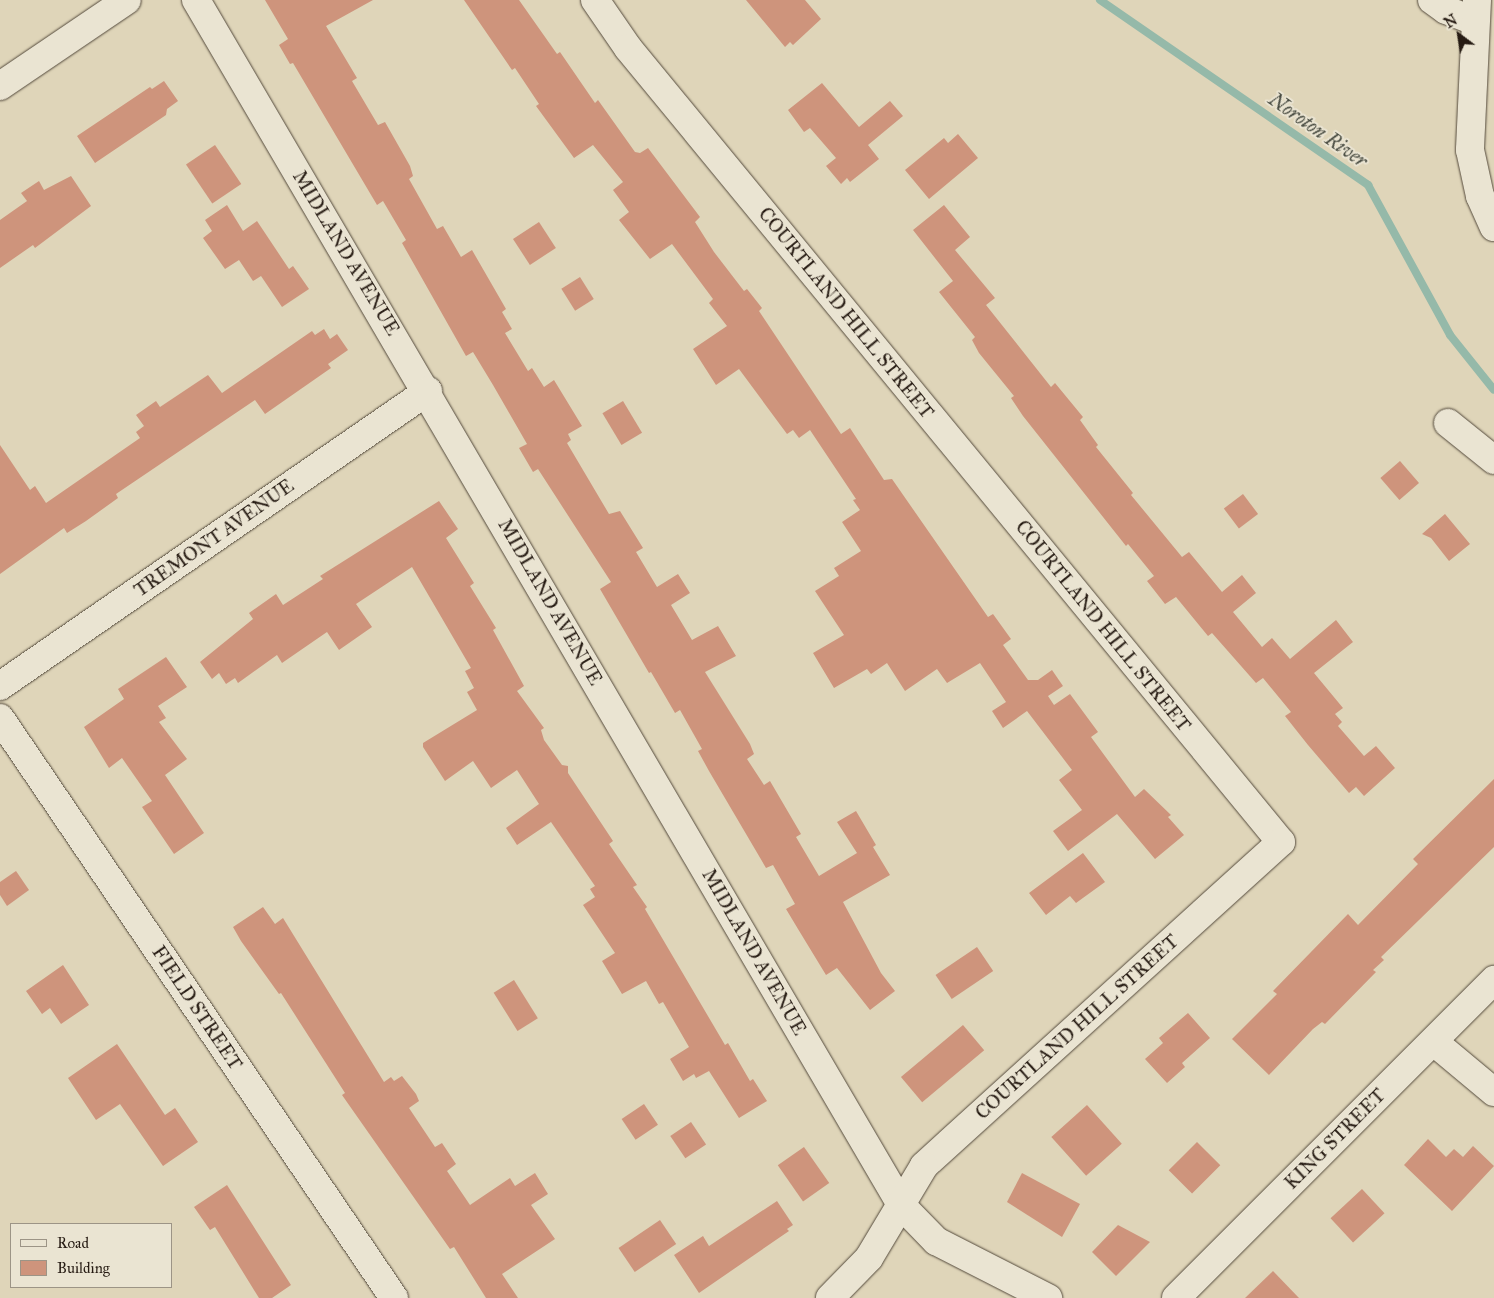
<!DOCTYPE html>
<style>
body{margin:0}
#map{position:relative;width:1494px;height:1298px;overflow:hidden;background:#dfd5b9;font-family:"IM FELL Great Primer",serif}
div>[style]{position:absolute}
.stream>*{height:8px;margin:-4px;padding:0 4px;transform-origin:4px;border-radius:4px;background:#95b9a9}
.building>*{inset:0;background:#ce947c;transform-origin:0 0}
.roads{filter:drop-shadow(0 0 1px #544a3c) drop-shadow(0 0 1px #544a3c)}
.minor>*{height:28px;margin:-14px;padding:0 14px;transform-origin:14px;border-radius:14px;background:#eae4d2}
span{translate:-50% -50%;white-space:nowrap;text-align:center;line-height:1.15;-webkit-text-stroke:4px #eae4d2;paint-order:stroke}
.street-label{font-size:19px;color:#261b13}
.water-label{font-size:20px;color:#474a40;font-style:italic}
.legend{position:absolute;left:10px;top:1223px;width:162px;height:65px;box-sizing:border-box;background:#eae4d2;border:1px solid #9c9486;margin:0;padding:6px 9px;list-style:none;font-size:15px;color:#261b13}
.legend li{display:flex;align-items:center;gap:10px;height:25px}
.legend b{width:25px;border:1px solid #9c9486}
.north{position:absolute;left:1434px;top:10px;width:50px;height:50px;-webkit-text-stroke:4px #eae4d2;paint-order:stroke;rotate:329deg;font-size:14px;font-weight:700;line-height:20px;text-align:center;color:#261b13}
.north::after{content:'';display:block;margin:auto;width:18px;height:22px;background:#261b13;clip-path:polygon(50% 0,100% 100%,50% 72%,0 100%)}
</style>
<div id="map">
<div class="stream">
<i style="left:1100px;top:0;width:326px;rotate:34.6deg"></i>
<i style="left:1368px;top:185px;width:171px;rotate:61.3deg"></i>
<i style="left:1450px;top:335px;width:70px;rotate:51.3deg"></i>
</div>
<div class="building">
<i style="clip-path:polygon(265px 0,373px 0,326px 26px,357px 78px,352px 81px,378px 125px,385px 122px,410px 166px,413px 176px,409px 179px,437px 229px,443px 226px,461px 257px,472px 250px,506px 309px,502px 312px,512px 329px,505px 333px,528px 371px,532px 368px,544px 387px,554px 380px,582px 426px,568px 434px,571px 440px,567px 443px,609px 514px,620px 511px,643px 548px,636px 552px,657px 587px,678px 574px,690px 593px,671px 605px,692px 640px,718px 626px,736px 656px,705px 672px,750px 744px,754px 754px,747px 759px,764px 785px,770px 781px,801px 834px,796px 837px,819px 876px,857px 853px,837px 822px,856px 811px,876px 845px,873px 847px,890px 875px,843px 902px,881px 973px,895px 991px,870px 1010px,837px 968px,826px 975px,798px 929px,786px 909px,795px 904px,773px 865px,766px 868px,709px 771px,698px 751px,702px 749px,680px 710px,675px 713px,651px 672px,649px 673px,600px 589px,611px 582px,538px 469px,533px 472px,519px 448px,527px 444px,493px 385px,473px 352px,466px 356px,402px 243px,406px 240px,383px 201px,377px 205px,293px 63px,290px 64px,279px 45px,288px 39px)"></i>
<i style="clip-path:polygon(464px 0,519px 0,557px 54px,560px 52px,595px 103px,598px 100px,635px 152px,640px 153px,648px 148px,700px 217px,695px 222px,714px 252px,744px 291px,747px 289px,762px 308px,759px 311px,841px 434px,850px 428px,884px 480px,892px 479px,988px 617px,993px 614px,1011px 639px,1003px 645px,1028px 680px,1038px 680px,1052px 670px,1063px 686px,1048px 696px,1054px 705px,1070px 694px,1098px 732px,1091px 737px,1135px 797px,1144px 789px,1171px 815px,1168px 817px,1184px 835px,1155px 859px,1117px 814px,1068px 851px,1053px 831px,1082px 810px,1059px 780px,1072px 770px,1027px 711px,1003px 728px,992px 711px,1006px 702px,980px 663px,947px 683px,937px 669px,905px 691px,887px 663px,871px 674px,867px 669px,834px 688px,813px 653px,844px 635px,815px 591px,839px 576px,834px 568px,861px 551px,842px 522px,860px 510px,853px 500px,856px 499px,810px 430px,799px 438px,793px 430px,787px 434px,739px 369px,716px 385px,693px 349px,727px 326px,709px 303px,713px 299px,672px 244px,650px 259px,619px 220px,629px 212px,613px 190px,623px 182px,593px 145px,574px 158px,536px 106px,539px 104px,515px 68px,512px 70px)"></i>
<i style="clip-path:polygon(746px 0,805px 0,821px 19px,793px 45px,790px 42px,785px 47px)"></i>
<i style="clip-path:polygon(164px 81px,178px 101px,167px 109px,166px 115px,95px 163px,77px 136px,150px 87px,152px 89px)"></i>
<i style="clip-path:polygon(822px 83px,859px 127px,890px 101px,903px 116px,868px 145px,879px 159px,850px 182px,847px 178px,841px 184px,826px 166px,836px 158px,810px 128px,804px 132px,788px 110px)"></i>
<i style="clip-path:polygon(958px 134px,978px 158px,929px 199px,905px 170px,944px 138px,948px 143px)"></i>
<i style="left:215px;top:145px;width:47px;height:35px;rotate:56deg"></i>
<i style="clip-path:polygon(71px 176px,91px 206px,35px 248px,33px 245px,0 268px,0 220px,27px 201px,21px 193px,39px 181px,44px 190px)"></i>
<i style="clip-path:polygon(227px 205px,243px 231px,257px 221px,289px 269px,293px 266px,309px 289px,282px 307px,261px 276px,253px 281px,239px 260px,225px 269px,203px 238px,212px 231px,205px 220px)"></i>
<i style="clip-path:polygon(944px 205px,970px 237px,955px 250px,995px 298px,986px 305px,1051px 387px,1055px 383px,1083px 417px,1080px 420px,1098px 445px,1096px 447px,1133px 493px,1131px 495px,1182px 557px,1189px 552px,1222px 592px,1242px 575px,1256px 593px,1233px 612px,1262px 647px,1272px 638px,1290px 659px,1336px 620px,1353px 642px,1314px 673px,1343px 708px,1335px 714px,1342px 722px,1338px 726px,1364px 756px,1376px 746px,1395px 768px,1364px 796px,1356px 787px,1349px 793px,1308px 745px,1285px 716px,1291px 712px,1263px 678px,1256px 683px,1212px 633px,1208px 636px,1176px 597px,1165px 604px,1147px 581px,1154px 576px,1128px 544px,1126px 546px,1023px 416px,1011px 398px,1014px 396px,979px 353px,972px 340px,975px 337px,939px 292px,953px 281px,913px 230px)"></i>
<i style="left:539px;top:222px;width:31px;height:31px;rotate:57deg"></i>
<i style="left:580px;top:277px;width:26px;height:22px;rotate:58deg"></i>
<i style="clip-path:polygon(324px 329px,330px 339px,337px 334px,348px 350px,328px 364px,331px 368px,265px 414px,255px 400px,116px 494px,118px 498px,86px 521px,67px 533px,64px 528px,0 574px,0 445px,30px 490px,35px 486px,46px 503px,140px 438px,136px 432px,144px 426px,136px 415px,156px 401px,160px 407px,208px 375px,222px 393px,312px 331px,315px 335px)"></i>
<i style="left:623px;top:401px;width:37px;height:24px;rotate:59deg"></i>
<i style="left:1400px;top:461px;width:29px;height:26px;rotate:49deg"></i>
<i style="left:1243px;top:494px;width:25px;height:24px;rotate:53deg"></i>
<i style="clip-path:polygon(439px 501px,458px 529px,446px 538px,474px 583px,470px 586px,496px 628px,493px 630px,524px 686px,517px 691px,544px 728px,541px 730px,544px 740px,562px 765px,568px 766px,568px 773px,613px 841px,609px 844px,637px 885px,633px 887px,647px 907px,645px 909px,725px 1045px,728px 1043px,750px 1081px,753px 1079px,767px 1101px,739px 1118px,709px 1071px,696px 1078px,694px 1074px,683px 1081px,670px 1059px,689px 1047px,663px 1002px,659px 1004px,646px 981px,622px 994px,602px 961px,615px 953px,583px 905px,595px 897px,590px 889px,595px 886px,551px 822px,517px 845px,506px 828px,539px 804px,517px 770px,491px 788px,473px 761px,445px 781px,423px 747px,423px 743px,477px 710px,467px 692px,474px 688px,465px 671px,471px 668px,412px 567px,356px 604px,372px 627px,339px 650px,327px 632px,282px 663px,277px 655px,238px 683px,235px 678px,226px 684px,219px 673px,212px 679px,200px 662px,253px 619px,249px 613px,276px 594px,283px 605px,323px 579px,320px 576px)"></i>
<i style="clip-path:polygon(1445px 514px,1470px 544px,1449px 561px,1431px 538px,1422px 534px)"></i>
<i style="clip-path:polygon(166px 657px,187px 687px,158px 706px,166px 718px,159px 722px,187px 759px,165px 775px,204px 833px,174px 854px,142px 807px,152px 801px,122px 758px,109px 768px,84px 727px,124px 699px,118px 689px)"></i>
<i style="clip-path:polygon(1494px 779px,1494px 847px,1381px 957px,1384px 960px,1373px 970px,1376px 972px,1325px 1024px,1322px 1022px,1313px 1029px,1269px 1075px,1232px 1039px,1277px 994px,1273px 991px,1348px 914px,1358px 925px,1418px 864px,1413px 859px)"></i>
<i style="clip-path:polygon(1083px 853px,1105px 882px,1076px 903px,1070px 896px,1046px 915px,1029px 893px)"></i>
<i style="clip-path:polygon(16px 871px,29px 890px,7px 906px,0 895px,0 882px)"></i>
<i style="clip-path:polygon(263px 907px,275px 924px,283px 918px,384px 1082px,391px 1077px,394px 1081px,402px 1076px,416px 1094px,419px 1101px,409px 1108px,435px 1147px,442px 1143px,456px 1164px,447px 1171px,470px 1205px,510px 1178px,515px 1186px,535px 1173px,548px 1194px,531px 1205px,555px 1239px,502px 1274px,518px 1298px,486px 1298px,454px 1247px,450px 1249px,342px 1095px,345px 1093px,281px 993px,279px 994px,241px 941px,233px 927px)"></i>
<i style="left:977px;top:947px;width:29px;height:50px;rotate:56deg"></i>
<i style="clip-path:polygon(63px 965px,89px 1005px,61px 1024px,50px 1008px,42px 1014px,26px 991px)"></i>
<i style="left:514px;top:980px;width:45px;height:24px;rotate:58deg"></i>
<i style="clip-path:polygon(1188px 1013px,1210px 1038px,1182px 1063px,1185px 1067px,1167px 1083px,1145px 1059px,1163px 1043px,1159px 1038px)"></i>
<i style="left:963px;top:1025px;width:33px;height:81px;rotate:50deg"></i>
<i style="clip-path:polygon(117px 1044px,165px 1115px,175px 1108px,198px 1142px,163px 1166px,120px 1104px,96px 1120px,68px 1078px)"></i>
<i style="left:644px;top:1104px;width:25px;height:27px;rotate:56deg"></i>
<i style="left:1087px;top:1105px;width:52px;height:48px;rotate:48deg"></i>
<i style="left:691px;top:1122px;width:27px;height:25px;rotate:56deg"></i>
<i style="clip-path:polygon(1428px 1139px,1446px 1157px,1454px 1149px,1463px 1157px,1473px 1146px,1494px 1166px,1452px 1211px,1404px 1165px)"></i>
<i style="left:1197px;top:1142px;width:33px;height:40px;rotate:45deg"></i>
<i style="left:804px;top:1147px;width:44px;height:32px;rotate:55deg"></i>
<i style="clip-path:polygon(1022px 1173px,1080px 1204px,1062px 1237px,1007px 1202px)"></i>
<i style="clip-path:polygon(227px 1185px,291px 1285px,272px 1298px,259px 1298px,215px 1227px,210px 1230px,194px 1207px)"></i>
<i style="left:1362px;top:1189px;width:33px;height:43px;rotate:47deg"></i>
<i style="clip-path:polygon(777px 1201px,793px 1225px,787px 1229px,789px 1231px,699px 1293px,674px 1255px,703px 1236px,709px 1246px)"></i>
<i style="left:660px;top:1220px;width:29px;height:50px;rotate:56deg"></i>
<i style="clip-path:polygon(1118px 1225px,1150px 1242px,1116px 1276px,1092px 1252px)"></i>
<i style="clip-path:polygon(1273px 1271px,1299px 1298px,1245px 1298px)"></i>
</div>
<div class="roads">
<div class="minor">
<i style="left:196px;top:0;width:1397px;rotate:59.66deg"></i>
<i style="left:902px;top:1206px;width:49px;rotate:45.8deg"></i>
<i style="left:936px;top:1241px;width:126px;rotate:27deg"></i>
<i style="left:595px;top:0;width:58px;rotate:55.5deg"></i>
<i style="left:628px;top:48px;width:1028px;rotate:50.57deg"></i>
<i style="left:1281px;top:842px;width:482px;rotate:137.8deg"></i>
<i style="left:924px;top:1166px;width:107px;rotate:120.9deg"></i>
<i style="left:869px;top:1258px;width:56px;rotate:134.3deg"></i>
<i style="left:1432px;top:0;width:17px;rotate:36deg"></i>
<i style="left:1446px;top:10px;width:31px;rotate:21deg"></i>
<i style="left:1477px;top:0;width:150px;rotate:92.7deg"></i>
<i style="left:1470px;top:150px;width:47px;rotate:77.7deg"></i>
<i style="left:1480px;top:196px;width:34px;rotate:66deg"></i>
<i style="left:0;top:86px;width:153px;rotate:-34.1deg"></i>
<i style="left:1448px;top:423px;width:59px;rotate:38.8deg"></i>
<i style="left:0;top:686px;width:520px;rotate:-34.58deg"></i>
<i style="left:0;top:718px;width:701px;rotate:55.81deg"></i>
<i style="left:1434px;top:1042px;width:78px;rotate:39.8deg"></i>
<i style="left:1176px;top:1298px;width:450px;rotate:-45deg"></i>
</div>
</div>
<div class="street-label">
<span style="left:346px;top:253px;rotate:59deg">MIDLAND AVENUE</span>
<span style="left:846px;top:313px;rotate:51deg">COURTLAND HILL STREET</span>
<span style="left:214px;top:538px;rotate:-35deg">TREMONT AVENUE</span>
<span style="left:550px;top:602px;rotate:60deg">MIDLAND AVENUE</span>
<span style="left:1103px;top:626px;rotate:51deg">COURTLAND HILL STREET</span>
<span style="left:754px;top:952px;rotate:60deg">MIDLAND AVENUE</span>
<span style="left:197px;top:1008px;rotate:56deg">FIELD STREET</span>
<span style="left:1077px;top:1027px;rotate:-42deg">COURTLAND HILL STREET</span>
<span style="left:1335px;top:1139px;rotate:-45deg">KING STREET</span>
</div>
<div class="water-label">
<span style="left:1318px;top:130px;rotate:35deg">Noroton River</span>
</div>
<ul class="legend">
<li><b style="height:6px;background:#eae4d2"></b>Road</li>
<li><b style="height:14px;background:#ce947c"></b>Building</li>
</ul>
<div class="north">N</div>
</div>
